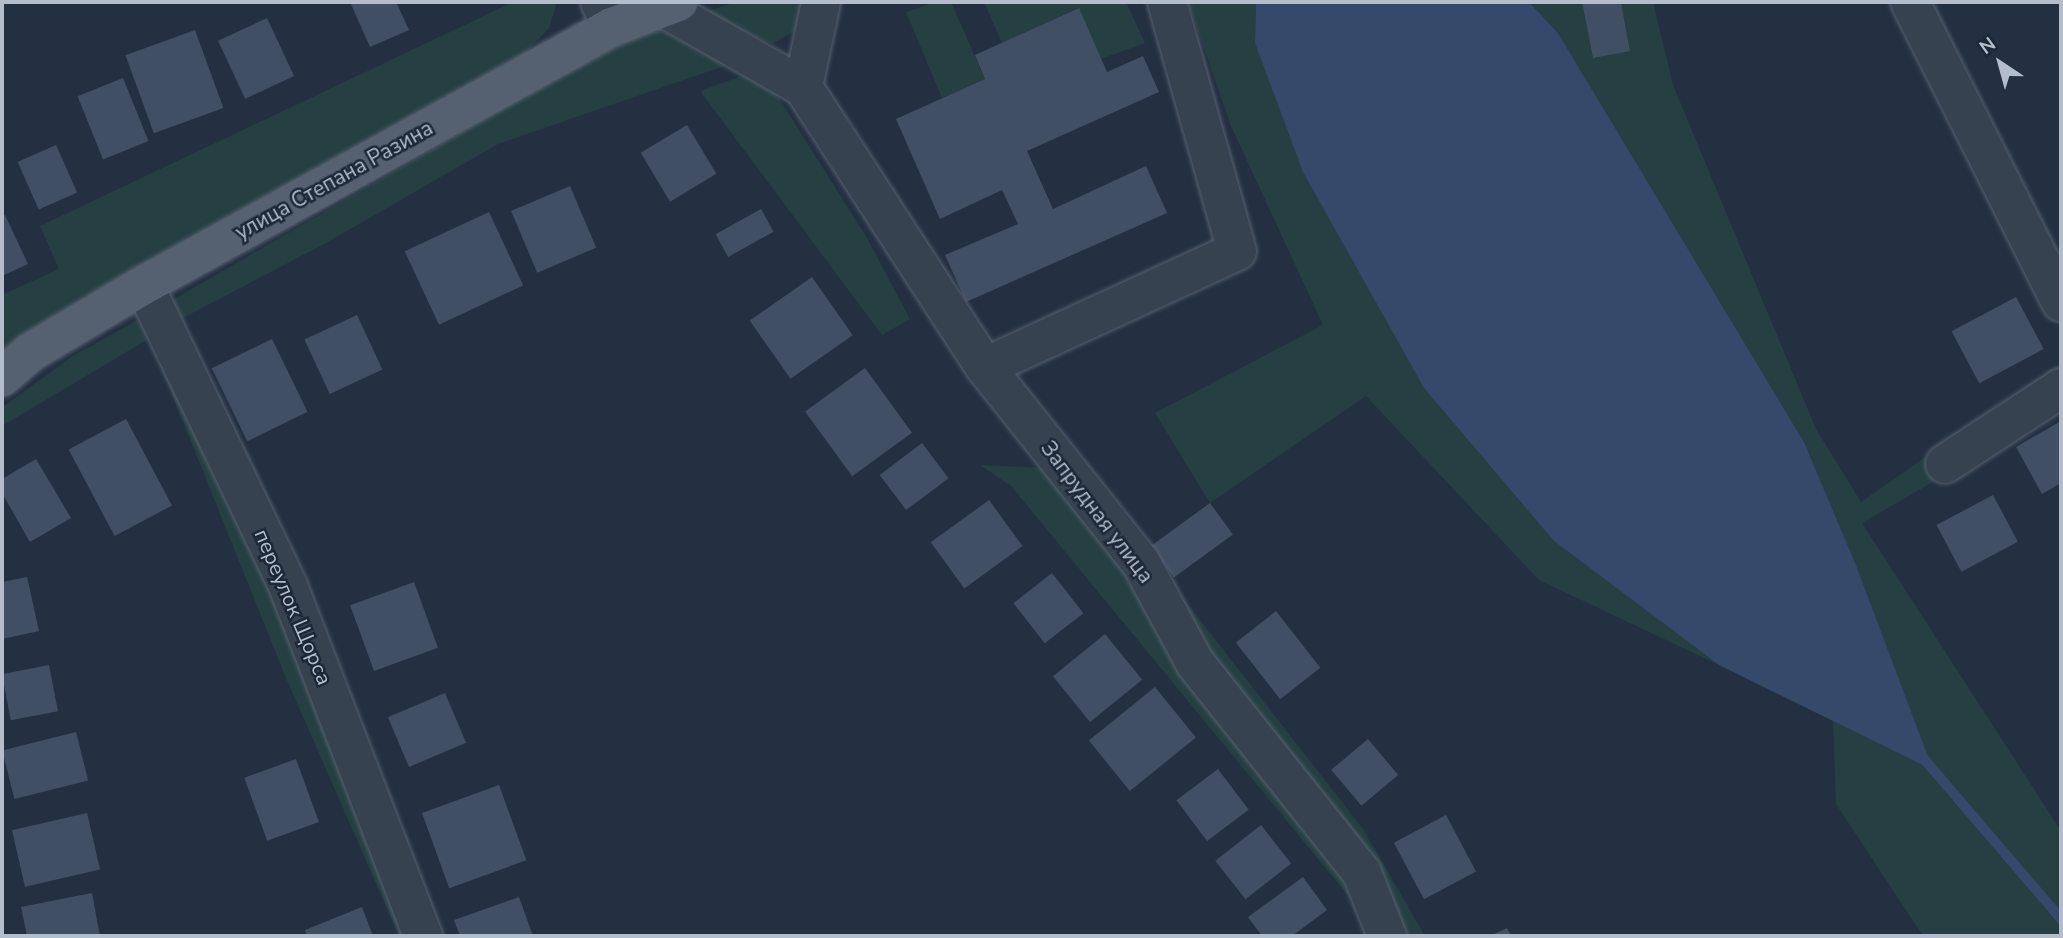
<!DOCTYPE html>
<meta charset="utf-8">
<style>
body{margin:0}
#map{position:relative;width:2063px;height:938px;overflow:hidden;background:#233042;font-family:"Nunito Sans",sans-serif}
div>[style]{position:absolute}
.green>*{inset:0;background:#253f43}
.water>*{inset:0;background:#354a6a}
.stream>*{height:10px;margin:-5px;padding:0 5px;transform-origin:5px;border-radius:5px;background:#354a6a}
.building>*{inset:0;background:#414f64;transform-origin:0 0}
.roads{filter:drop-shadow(0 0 2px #55606f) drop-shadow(0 0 2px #55606f)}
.minor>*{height:38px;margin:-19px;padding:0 19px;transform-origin:19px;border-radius:19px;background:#374251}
.major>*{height:38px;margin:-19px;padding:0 19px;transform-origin:19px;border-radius:19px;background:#556171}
span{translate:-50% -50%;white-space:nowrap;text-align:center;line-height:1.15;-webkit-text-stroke:5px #1c2737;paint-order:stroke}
.street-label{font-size:21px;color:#b4bdcc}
.frame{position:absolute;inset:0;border:4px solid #b4bdcc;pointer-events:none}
.north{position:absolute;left:1965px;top:28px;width:70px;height:70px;-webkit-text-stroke:5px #1c2737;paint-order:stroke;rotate:324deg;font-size:19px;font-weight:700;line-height:28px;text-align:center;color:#b4bdcc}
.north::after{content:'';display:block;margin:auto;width:24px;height:32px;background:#b4bdcc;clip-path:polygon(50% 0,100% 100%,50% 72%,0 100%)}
</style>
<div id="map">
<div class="green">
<i style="clip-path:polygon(513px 2px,557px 2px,549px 28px,525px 54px,2px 365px,2px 295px,59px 269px,40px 226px)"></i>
<i style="clip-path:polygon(737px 2px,803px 2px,800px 28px,772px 44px,704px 12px)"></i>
<i style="clip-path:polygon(936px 2px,951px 2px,985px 79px,942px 98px,906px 12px)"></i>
<i style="clip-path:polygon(984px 2px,1126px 2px,1145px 43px,1101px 59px,1078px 8px,1002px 43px)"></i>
<i style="clip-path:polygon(1188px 2px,1256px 2px,1255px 43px,1554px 541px,1719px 665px,1539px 580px,1366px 396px,1210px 503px,1155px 413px,1323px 325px,1231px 126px)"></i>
<i style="clip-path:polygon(1529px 2px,1582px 2px,1593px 58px,1630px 50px,1621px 2px,1653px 2px,1673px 85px,1816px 429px,1861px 502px,2061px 363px,2061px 408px,1862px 523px,2061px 831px,2061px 936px,1923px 936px,1836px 804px,1833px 721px,1932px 769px,1856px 565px,1804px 442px,1558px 33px)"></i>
<i style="clip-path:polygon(661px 30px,733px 63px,498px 144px,326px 243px,179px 320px,169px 302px,609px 47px)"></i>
<i style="clip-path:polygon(750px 73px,777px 95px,867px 238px,910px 319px,882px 335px,700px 91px)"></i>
<i style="clip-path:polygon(139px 319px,150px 338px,2px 426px,4px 406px,71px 357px)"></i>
<i style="clip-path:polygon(155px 352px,281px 607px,410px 936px,399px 936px,286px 678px)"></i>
<i style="clip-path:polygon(980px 465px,1048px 468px,1350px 878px,1355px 904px,1011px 486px)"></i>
<i style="clip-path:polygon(1147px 552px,1363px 829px,1425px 936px,1402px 936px,1207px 656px)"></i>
</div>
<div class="water">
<i style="clip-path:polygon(1256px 2px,1529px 2px,1558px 33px,1804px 442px,1856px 565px,1933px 770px,1719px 665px,1554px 541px,1424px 388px,1303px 172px,1255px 43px)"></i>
</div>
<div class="stream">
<i style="left:1924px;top:759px;width:211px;rotate:49.4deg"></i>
</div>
<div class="building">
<i style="clip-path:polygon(350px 2px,396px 2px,409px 30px,370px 47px)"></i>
<i style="clip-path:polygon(1582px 2px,1621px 2px,1630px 51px,1593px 58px)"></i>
<i style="clip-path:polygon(1079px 8px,1107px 72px,1143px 56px,1159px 92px,1027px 151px,1053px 209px,1146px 166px,1167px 213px,966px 302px,945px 255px,1018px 224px,1002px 190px,940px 219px,896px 119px,985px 79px,975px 55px)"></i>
<i style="left:267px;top:18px;width:64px;height:54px;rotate:65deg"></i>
<i style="left:195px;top:30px;width:83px;height:74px;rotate:70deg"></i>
<i style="left:123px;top:78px;width:68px;height:49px;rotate:68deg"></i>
<i style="left:687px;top:125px;width:57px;height:54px;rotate:59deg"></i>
<i style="left:56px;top:145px;width:52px;height:42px;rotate:66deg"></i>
<i style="left:570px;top:186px;width:67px;height:64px;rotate:67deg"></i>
<i style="left:761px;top:209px;width:26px;height:52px;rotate:61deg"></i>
<i style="left:489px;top:212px;width:81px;height:93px;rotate:65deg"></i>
<i style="clip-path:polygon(5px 215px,28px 264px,2px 276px,2px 217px)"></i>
<i style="left:812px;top:277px;width:71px;height:76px;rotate:55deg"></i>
<i style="left:2016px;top:297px;width:59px;height:73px;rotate:62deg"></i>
<i style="left:357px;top:315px;width:60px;height:58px;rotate:65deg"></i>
<i style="left:272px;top:339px;width:81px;height:67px;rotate:64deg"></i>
<i style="left:865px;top:368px;width:80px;height:74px;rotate:54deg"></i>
<i style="left:126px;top:419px;width:98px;height:65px;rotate:62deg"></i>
<i style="clip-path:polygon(2061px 421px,2061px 483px,2042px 494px,2016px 447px)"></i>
<i style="left:922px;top:443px;width:44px;height:53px;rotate:53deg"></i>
<i style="clip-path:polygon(36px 459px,71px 518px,30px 542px,2px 493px,2px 479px)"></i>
<i style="left:1993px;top:495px;width:53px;height:64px;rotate:62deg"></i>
<i style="left:989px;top:500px;width:57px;height:72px;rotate:54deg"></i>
<i style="left:1210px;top:503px;width:39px;height:73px;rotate:54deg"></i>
<i style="left:1052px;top:573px;width:51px;height:49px;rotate:52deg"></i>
<i style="clip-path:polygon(27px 577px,39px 631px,2px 639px,2px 582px)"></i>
<i style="left:414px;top:582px;width:70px;height:68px;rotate:70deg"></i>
<i style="left:1276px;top:611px;width:72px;height:51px;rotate:52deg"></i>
<i style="left:1105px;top:634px;width:59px;height:67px;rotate:51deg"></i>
<i style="left:49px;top:665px;width:47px;height:48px;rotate:79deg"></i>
<i style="left:1155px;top:687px;width:65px;height:85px;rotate:51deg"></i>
<i style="left:445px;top:693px;width:54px;height:62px;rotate:67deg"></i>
<i style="left:76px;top:732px;width:50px;height:76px;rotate:76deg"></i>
<i style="left:1368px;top:739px;width:47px;height:48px;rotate:50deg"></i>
<i style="left:296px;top:759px;width:67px;height:55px;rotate:70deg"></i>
<i style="left:1218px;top:769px;width:51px;height:52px;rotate:53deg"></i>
<i style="left:499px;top:785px;width:80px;height:82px;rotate:70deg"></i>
<i style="left:87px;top:813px;width:58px;height:77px;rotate:77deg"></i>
<i style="left:1446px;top:815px;width:64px;height:59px;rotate:62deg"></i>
<i style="left:1261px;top:825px;width:49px;height:58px;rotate:52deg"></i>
<i style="clip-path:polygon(1303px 877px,1327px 910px,1292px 936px,1262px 936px,1248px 917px)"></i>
<i style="clip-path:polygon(92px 893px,100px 936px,27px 936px,21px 907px)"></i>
<i style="clip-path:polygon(519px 897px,533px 936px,460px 936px,454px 920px)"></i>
<i style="clip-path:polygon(362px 907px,373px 936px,307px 936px,305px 930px)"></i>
<i style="clip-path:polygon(1507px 928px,1511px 936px,1490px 936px)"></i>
</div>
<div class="roads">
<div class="minor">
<i style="left:600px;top:2px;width:28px;rotate:64deg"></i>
<i style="left:1910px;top:2px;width:336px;rotate:63.3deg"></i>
<i style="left:662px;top:7px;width:162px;rotate:29.6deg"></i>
<i style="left:803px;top:87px;width:334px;rotate:57deg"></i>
<i style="left:985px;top:367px;width:251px;rotate:51.5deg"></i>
<i style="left:1141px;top:563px;width:114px;rotate:61.6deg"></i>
<i style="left:1195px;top:663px;width:268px;rotate:51.5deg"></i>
<i style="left:1362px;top:873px;width:68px;rotate:68.4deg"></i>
<i style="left:803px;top:87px;width:87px;rotate:-78deg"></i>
<i style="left:144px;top:285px;width:334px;rotate:64.4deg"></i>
<i style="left:288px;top:586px;width:375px;rotate:68.9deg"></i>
<i style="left:985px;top:367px;width:277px;rotate:-24.7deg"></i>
<i style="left:1237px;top:251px;width:259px;rotate:-105.7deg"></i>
<i style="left:1945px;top:464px;width:139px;rotate:-33.2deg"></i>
</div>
<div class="major">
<i style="left:2px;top:377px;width:38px;rotate:-41deg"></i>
<i style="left:31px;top:352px;width:131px;rotate:-30.7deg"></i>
<i style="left:144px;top:285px;width:534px;rotate:-28.87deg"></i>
<i style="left:612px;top:27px;width:71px;rotate:-20.7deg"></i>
</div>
</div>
<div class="street-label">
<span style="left:334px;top:180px;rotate:-29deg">улица Степана Разина</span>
<span style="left:1097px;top:512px;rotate:53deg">Запрудная улица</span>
<span style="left:293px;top:607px;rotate:67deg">переулок Щорса</span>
</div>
<div class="frame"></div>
<div class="north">N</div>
</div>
